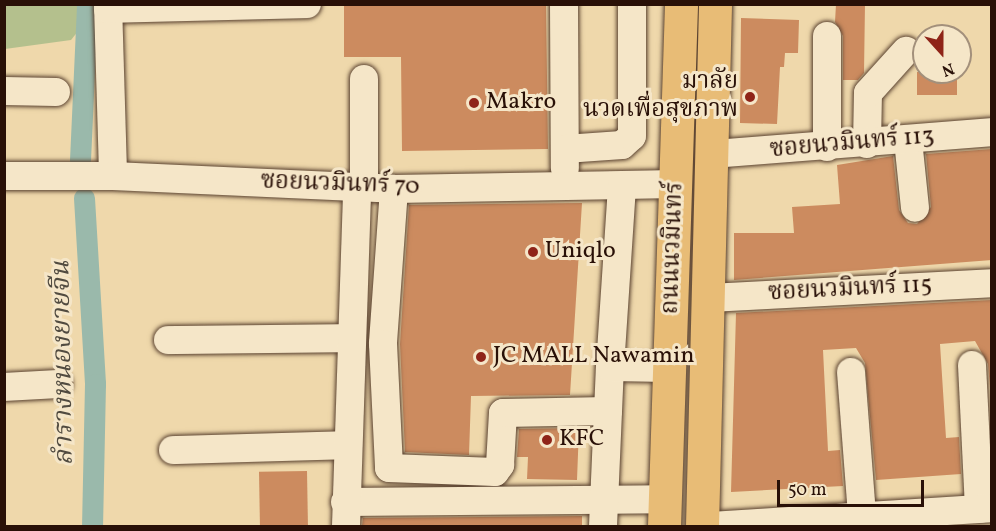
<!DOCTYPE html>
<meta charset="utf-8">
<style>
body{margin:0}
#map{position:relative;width:996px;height:531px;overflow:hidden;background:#efd8ab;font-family:Vollkorn,"Noto Serif Thai",serif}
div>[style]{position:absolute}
.green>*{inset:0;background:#b4c08d}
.canal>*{height:21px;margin:-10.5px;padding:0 10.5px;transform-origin:10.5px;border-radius:10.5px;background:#9ab9ab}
.building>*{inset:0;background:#cc8b5f;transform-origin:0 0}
.roads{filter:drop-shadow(0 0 2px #5a4230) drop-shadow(0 0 2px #5a4230)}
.minor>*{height:28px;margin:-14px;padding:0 14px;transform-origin:14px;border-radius:14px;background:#f5e6c8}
.major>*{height:33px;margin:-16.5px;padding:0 16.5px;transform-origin:16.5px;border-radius:16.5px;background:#e8bc76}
.dots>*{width:16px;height:16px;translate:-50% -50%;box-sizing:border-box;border:3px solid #f5e6c8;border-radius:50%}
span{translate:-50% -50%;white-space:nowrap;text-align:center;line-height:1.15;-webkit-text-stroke:6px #f5e6c8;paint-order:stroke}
.poi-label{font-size:24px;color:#291007}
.right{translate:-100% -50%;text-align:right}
.left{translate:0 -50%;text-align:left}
.street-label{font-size:24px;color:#291007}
.water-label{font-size:26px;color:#514b40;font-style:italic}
.frame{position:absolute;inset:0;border:6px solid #291007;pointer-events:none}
.north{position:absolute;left:912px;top:24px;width:60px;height:60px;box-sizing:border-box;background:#f5e6c8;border:2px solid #a3907b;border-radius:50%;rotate:159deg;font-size:16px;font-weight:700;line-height:24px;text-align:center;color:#291007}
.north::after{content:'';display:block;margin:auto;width:21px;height:27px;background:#8f2418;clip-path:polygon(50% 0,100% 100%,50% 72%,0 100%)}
.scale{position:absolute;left:777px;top:480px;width:147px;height:27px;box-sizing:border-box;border:3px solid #291007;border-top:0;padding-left:8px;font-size:18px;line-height:21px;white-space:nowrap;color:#291007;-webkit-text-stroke:4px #f5e6c8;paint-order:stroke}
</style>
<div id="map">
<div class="green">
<i style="clip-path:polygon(4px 5px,99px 5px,71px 40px,5px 49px)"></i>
</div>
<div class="canal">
<i style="left:80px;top:160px;width:156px;rotate:-87.4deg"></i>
<i style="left:84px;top:198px;width:186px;rotate:86.6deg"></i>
<i style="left:95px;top:384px;width:142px;rotate:91.2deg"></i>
</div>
<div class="building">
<i style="clip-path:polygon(344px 4px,546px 4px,548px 149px,402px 151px,401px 57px,344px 57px)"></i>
<i style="clip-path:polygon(836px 4px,865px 4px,864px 73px,858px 80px,843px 80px,843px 36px,835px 22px)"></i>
<i style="clip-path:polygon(741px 18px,799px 20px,798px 53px,785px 53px,784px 67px,780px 67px,777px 124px,740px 123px)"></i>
<i style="left:917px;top:72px;width:40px;height:23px"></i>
<i style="clip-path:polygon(992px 149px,992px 260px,734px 280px,734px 233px,794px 233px,792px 207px,840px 204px,837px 165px,893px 156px,899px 210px,908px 223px,917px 224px,931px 207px,926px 154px)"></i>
<i style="clip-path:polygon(582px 203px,570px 395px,471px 396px,469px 455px,405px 452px,400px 344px,409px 205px)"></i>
<i style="clip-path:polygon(992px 300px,992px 412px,988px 364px,975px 341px,940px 344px,946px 438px,959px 437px,961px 474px,876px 480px,865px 363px,856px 348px,823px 350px,828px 451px,840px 450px,843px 486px,731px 492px,736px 313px)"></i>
<i style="clip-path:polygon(579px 428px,577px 480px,527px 479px,528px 457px,517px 457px,519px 429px)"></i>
<i style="left:307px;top:471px;width:55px;height:48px;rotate:89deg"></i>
<i style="clip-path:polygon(582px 516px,582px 526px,362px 526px,363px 518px)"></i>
</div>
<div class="roads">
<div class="minor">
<i style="left:108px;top:4px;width:172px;rotate:88.3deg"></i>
<i style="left:564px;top:4px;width:164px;rotate:89.7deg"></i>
<i style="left:108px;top:9px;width:199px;rotate:-1.4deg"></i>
<i style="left:827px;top:36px;width:111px;rotate:90deg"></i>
<i style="left:4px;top:91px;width:52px;rotate:1.1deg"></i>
<i style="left:908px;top:140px;width:68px;rotate:84.1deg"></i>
<i style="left:867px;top:144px;width:51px;rotate:-88.9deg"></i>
<i style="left:868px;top:93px;width:57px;rotate:-47.9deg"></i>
<i style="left:565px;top:149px;width:57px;rotate:-4deg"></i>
<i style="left:622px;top:145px;width:13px;rotate:-42deg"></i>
<i style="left:632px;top:136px;width:132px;rotate:-90deg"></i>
<i style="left:713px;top:154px;width:280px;rotate:-4.5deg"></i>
<i style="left:4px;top:176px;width:109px"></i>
<i style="left:113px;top:176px;width:281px;rotate:2.6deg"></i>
<i style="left:394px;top:189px;width:282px;rotate:-1deg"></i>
<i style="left:364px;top:187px;width:108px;rotate:-90deg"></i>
<i style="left:394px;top:189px;width:155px;rotate:94.1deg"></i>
<i style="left:383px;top:344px;width:124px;rotate:87.2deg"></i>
<i style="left:389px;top:468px;width:106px;rotate:2.2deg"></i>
<i style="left:495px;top:472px;width:9px;rotate:-54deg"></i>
<i style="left:500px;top:465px;width:52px;rotate:-86.7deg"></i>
<i style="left:503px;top:413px;width:105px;rotate:-1.1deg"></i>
<i style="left:709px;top:298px;width:283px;rotate:-3deg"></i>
<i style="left:168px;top:340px;width:181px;rotate:-0.6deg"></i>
<i style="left:972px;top:365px;width:144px;rotate:87.2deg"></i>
<i style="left:610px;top:367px;width:182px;rotate:-86.2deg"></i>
<i style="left:851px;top:372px;width:144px;rotate:85.6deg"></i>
<i style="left:4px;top:387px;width:54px;rotate:-3.2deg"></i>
<i style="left:173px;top:450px;width:174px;rotate:-1.6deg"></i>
<i style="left:345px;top:502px;width:320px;rotate:-0.5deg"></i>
<i style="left:346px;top:526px;width:338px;rotate:-88.1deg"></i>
<i style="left:603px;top:526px;width:159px;rotate:-87.5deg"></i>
<i style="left:610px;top:367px;width:59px;rotate:1deg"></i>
<i style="left:709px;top:526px;width:284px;rotate:-3.6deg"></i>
</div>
<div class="major">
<i style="left:664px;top:526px;width:522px;rotate:-88.13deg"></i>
<i style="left:702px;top:526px;width:522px;rotate:-88.57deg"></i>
</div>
</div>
<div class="dots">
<i style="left:750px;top:97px;background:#8f2418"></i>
<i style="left:474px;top:103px;background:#8f2418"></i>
<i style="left:533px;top:252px;background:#8f2418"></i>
<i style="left:481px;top:357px;background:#8f2418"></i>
<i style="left:547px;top:440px;background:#8f2418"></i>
</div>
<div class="poi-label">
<span class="right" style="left:738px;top:97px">มาลัย<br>นวดเพื่อสุขภาพ</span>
<span class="left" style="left:486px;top:103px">Makro</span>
<span class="left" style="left:545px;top:252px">Uniqlo</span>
<span class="left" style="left:493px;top:357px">JC MALL Nawamin</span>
<span class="left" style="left:559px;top:440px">KFC</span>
</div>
<div class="street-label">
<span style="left:852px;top:144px;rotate:-5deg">ซอยนวมินทร์ 113</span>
<span style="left:340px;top:185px;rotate:2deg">ซอยนวมินทร์ 70</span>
<span style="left:674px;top:248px;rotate:-88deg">ถนนนวมินทร์</span>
<span style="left:850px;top:290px;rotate:-3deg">ซอยนวมินทร์ 115</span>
</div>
<div class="water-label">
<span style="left:64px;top:363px;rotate:-91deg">ลำรางหนองยายจีน</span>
</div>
<div class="frame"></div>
<div class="north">N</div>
<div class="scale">50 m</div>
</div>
